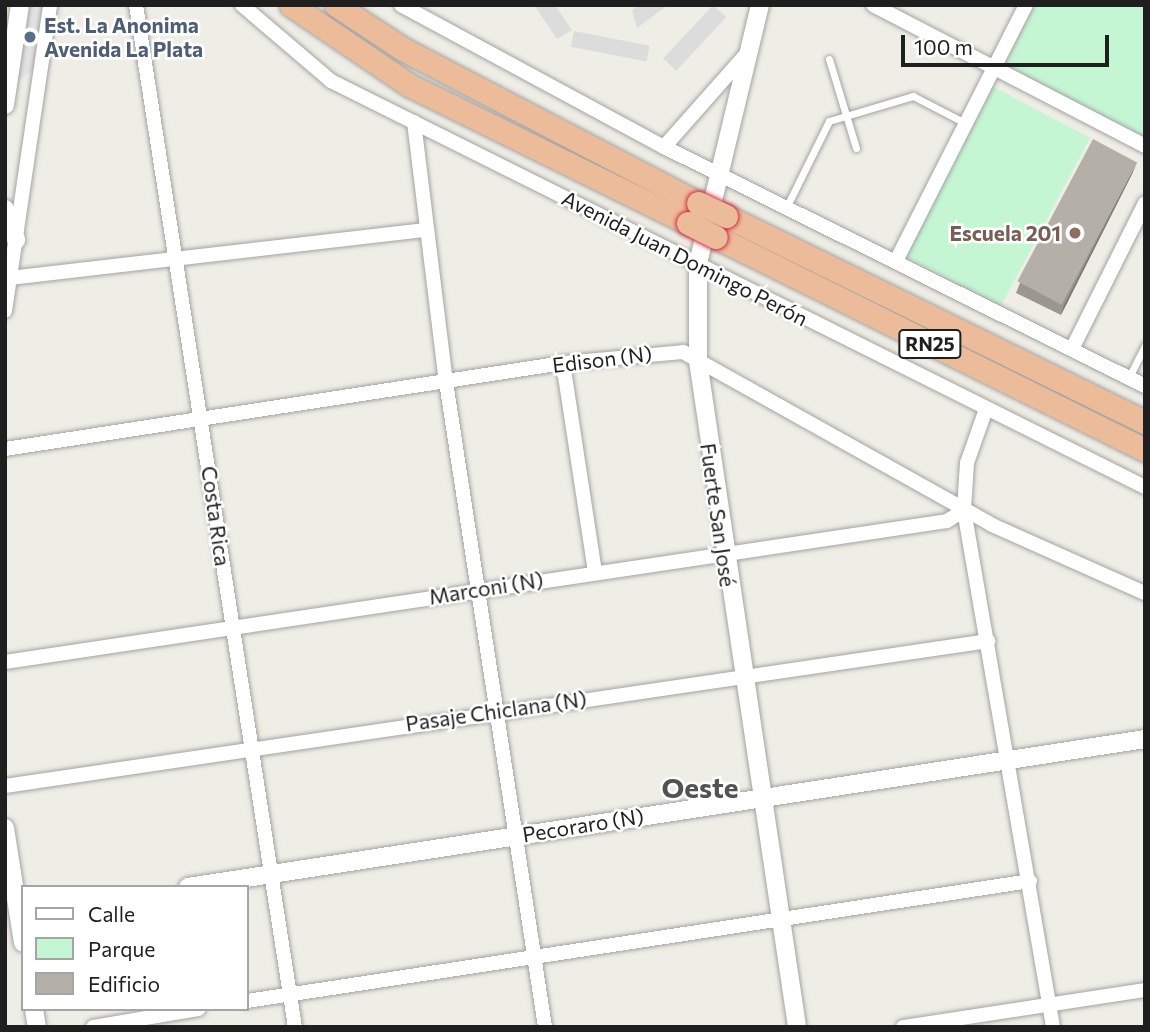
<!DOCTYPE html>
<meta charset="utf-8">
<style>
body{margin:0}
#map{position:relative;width:1150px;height:1032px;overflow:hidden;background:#efeee6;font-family:Commissioner,sans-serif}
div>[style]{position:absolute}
.residential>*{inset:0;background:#dddcdc;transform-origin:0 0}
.park>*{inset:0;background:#c5f6d4;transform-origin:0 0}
.parking>*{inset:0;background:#e3e3e3}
.roads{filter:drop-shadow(0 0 2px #a3a3a3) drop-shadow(0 0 2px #a3a3a3)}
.service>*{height:7px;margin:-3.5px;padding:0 3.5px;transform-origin:3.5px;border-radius:3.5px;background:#fff}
.minor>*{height:14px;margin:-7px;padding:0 7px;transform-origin:7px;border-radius:7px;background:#fff}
.tertiary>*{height:18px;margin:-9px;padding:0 9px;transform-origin:9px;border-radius:9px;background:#fff}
.trunk>*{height:23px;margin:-11.5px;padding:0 11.5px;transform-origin:11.5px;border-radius:11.5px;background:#ecbc9a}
.bridges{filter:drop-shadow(0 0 2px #d12f44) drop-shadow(0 0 2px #d12f44)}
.trunk-bridge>*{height:23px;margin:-11.5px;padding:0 11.5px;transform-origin:11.5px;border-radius:11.5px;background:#ecbc9a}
.wall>*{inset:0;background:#9b9790}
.shaded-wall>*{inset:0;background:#7e7b76}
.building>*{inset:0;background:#b4b0a8;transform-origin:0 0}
.dots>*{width:19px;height:19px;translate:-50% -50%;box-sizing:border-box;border:4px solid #fff;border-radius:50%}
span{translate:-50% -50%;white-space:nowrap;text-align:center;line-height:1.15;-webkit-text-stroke:5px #fff;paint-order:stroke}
.shield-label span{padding:2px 5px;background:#fff;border:2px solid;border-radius:5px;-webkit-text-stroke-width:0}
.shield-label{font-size:19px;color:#1f1f1f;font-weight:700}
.service-label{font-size:21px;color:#4e5e75;font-weight:700}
.left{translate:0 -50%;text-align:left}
.education-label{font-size:21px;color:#785e54;font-weight:700}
.right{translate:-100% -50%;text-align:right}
.street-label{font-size:21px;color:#1f1f1f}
.district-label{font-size:28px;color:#525252;font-weight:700}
.frame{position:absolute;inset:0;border:7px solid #1f1f1f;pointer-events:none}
.legend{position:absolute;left:21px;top:885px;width:228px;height:126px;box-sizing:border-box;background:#fff;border:2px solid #a5a5a5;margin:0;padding:9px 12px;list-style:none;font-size:21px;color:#1f1f1f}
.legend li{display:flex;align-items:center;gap:14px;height:35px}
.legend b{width:35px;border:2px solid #a5a5a5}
.scale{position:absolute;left:901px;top:35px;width:208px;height:32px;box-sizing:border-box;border:4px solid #1f1f1f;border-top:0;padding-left:9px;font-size:21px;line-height:24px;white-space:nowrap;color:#1f1f1f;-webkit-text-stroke:5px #fff;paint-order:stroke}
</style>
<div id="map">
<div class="residential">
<i style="clip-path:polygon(534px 5px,555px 5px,572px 30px,557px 39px)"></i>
<i style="clip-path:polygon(640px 5px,668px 5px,637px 28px,632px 10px)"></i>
<i style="left:713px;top:5px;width:18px;height:73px;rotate:43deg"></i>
<i style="left:574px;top:31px;width:77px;height:16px;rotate:11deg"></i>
</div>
<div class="park">
<i style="clip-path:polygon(1034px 5px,1145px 5px,1145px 141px,1002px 69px)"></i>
<i style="left:992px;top:86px;width:111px;height:191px;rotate:28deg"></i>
</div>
<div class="parking">
<i style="clip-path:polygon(25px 5px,44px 5px,36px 69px,15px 82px)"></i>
</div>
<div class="roads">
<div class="service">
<i style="left:829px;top:59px;width:93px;rotate:73.1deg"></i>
<i style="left:787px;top:206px;width:95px;rotate:-63.7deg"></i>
<i style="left:829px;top:121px;width:88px;rotate:-16.6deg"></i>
<i style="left:913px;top:96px;width:59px;rotate:27.4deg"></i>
<i style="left:1129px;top:377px;width:36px;rotate:-63deg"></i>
</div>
<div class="minor">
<i style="left:136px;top:5px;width:1034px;rotate:81.16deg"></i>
<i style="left:242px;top:5px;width:117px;rotate:40.5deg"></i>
<i style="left:331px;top:81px;width:910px;rotate:26.51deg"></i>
<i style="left:401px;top:5px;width:299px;rotate:28.4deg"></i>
<i style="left:664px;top:147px;width:537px;rotate:26.42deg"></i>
<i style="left:873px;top:5px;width:306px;rotate:27.4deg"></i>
<i style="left:414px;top:122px;width:262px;rotate:83deg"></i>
<i style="left:446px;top:382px;width:653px;rotate:81.27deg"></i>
<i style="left:664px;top:147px;width:128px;rotate:-48.5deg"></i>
<i style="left:896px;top:261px;width:287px;rotate:-63.1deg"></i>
<i style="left:10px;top:278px;width:418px;rotate:-6.6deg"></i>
<i style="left:5px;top:311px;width:309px;rotate:-81.6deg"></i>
<i style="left:1072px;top:349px;width:163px;rotate:-63.4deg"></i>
<i style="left:563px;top:363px;width:211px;rotate:81.3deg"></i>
<i style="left:986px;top:409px;width:57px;rotate:109.4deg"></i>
<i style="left:967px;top:463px;width:47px;rotate:93.7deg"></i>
<i style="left:964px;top:510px;width:525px;rotate:80.23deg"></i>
<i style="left:5px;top:449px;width:565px;rotate:-8.76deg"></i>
<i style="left:563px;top:363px;width:121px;rotate:-5.2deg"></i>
<i style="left:683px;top:352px;width:354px;rotate:29.2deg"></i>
<i style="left:992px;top:525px;width:167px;rotate:24deg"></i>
<i style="left:5px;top:662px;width:952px;rotate:-8.51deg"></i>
<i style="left:947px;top:521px;width:20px;rotate:-33deg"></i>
<i style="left:5px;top:786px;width:994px;rotate:-8.39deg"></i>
<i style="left:247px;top:1001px;width:792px;rotate:-8.71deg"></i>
<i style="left:93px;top:1027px;width:107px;rotate:-9.7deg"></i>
<i style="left:903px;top:1027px;width:245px;rotate:-8.7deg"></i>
</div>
<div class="tertiary">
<i style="left:760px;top:5px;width:266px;rotate:103.5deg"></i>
<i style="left:698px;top:264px;width:97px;rotate:90deg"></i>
<i style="left:698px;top:361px;width:673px;rotate:81.54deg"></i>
<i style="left:5px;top:105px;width:101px;rotate:-81.5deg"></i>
<i style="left:5px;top:209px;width:33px;rotate:70deg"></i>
<i style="left:5px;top:828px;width:116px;rotate:81.1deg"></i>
<i style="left:188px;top:887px;width:968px;rotate:-8.79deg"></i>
<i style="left:34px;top:1009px;width:18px;rotate:81deg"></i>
</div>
<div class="trunk">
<i style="left:291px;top:5px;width:143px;rotate:34.1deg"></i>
<i style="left:409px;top:85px;width:311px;rotate:26.3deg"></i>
<i style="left:336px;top:5px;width:80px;rotate:33.3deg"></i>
<i style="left:403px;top:49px;width:333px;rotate:27.6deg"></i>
<i style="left:726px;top:216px;width:467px;rotate:26.2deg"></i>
<i style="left:716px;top:237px;width:479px;rotate:26.4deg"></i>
</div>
</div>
<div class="bridges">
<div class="trunk-bridge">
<i style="left:698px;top:203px;width:31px;rotate:25deg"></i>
<i style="left:688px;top:223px;width:31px;rotate:27deg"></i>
</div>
</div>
<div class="wall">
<i style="clip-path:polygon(1133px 172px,1061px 315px,1016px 293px,1020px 283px)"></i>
</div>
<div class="shaded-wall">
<i style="clip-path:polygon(1137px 162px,1133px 172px,1061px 315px,1064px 305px)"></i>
</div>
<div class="building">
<i style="left:1093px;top:139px;width:50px;height:161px;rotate:28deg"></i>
</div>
<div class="dots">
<i style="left:30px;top:37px;background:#5c6f8a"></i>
<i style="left:1075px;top:233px;background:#8d6e63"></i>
</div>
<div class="shield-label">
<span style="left:930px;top:344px">RN25</span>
</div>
<div class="service-label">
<span class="left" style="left:44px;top:37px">Est. La Anonima<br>Avenida La Plata</span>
</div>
<div class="education-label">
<span class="right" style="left:1061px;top:233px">Escuela 201</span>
</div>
<div class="street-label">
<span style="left:685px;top:258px;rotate:27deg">Avenida Juan Domingo Perón</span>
<span style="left:602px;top:359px;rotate:-7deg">Edison (N)</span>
<span style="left:718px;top:515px;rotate:82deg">Fuerte San José</span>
<span style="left:216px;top:516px;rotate:82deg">Costa Rica</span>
<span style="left:486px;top:588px;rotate:-9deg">Marconi (N)</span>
<span style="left:496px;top:711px;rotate:-8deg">Pasaje Chiclana (N)</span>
<span style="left:583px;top:825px;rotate:-9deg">Pecoraro (N)</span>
</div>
<div class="district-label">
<span style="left:700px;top:787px">Oeste</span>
</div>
<div class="frame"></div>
<ul class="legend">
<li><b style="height:9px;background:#fff"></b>Calle</li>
<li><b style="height:19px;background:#c5f6d4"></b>Parque</li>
<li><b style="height:19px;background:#b4b0a8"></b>Edificio</li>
</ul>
<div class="scale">100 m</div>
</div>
